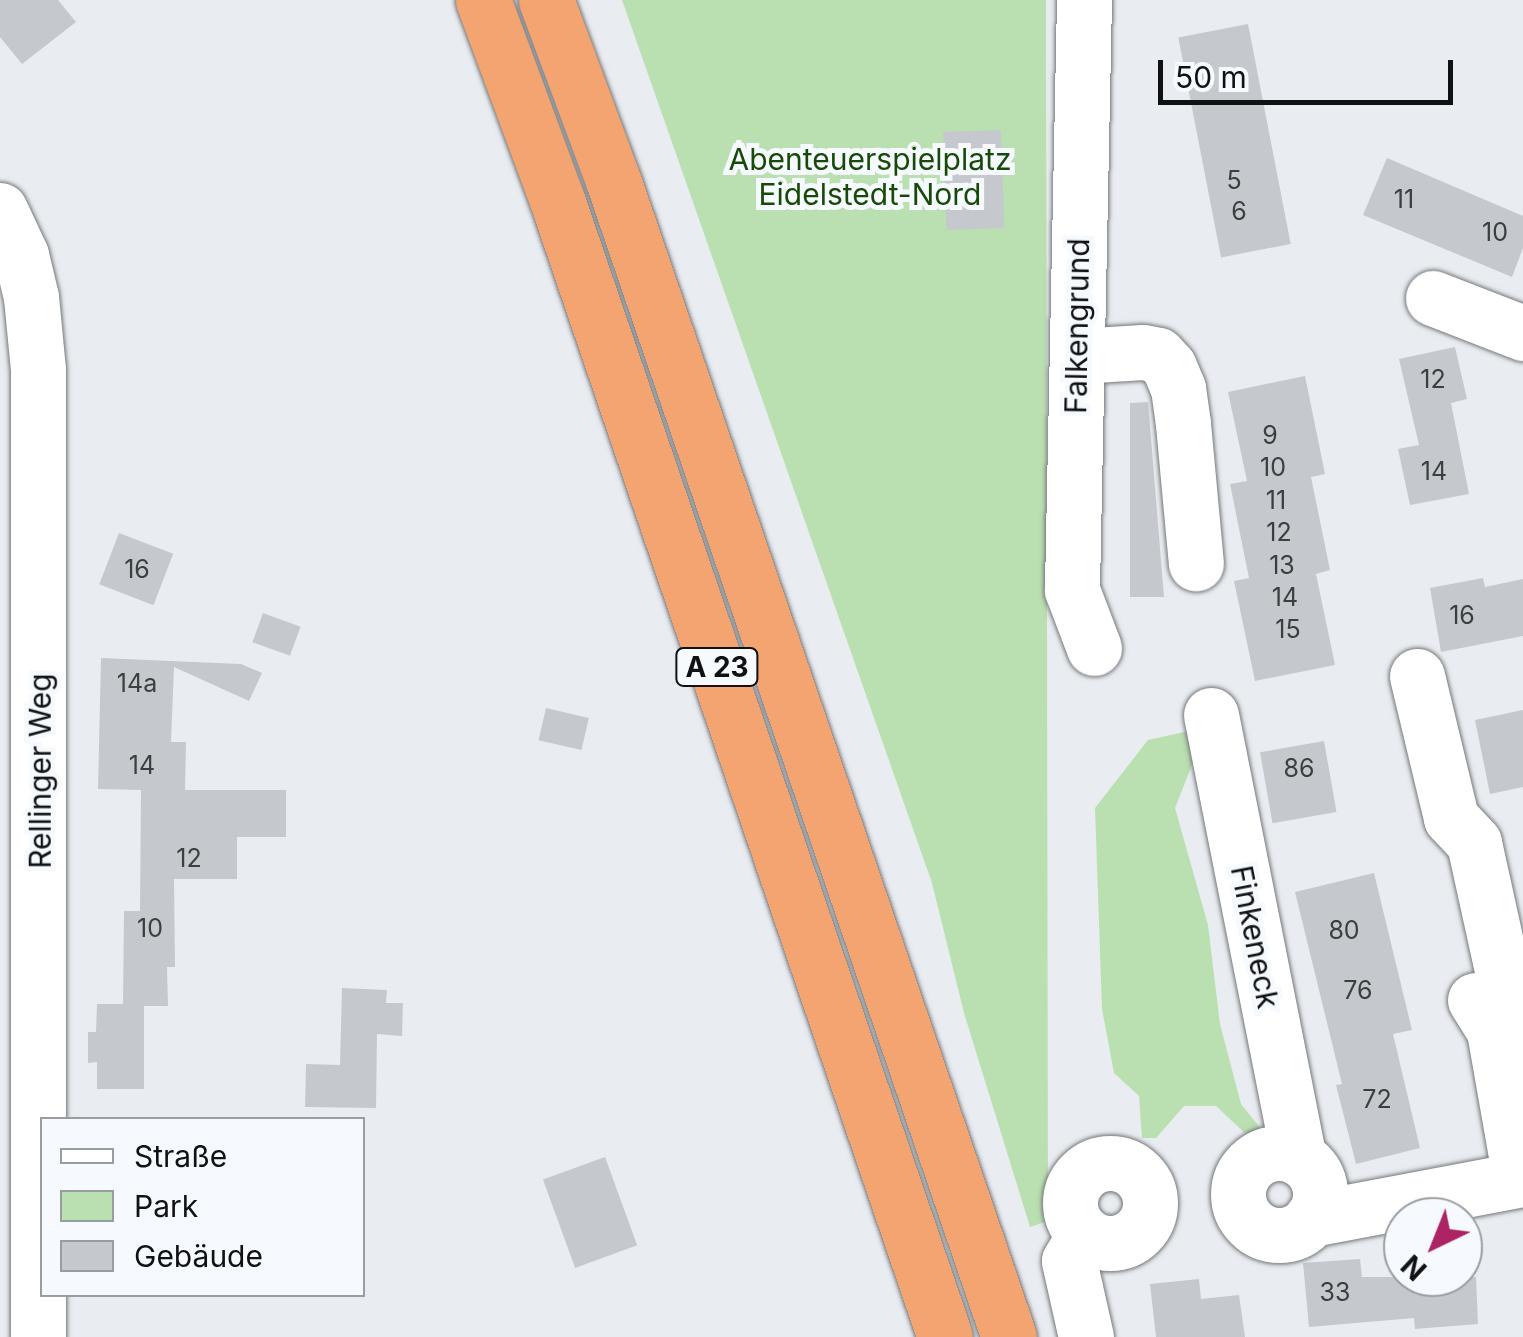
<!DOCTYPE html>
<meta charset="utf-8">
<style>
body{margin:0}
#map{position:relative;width:1523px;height:1337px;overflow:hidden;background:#e9edf1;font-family:Inter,sans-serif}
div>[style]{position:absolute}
.green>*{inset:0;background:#badfb1}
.building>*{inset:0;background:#c5c9cd;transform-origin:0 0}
.roads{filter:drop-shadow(0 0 2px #75787b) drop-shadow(0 0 2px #75787b)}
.minor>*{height:55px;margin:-27.5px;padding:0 27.5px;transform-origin:27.5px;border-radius:27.5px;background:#fff}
.minor>.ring{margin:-27.5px;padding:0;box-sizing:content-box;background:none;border:55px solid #fff;border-radius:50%}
.highway>*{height:55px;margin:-27.5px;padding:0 27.5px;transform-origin:27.5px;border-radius:27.5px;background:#f3a471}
span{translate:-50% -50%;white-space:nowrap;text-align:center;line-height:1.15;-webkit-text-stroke:10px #f6fafe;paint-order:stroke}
.number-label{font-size:25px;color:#3c3f41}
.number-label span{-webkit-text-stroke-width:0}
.shield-label span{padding:2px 8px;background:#f6fafe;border:2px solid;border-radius:8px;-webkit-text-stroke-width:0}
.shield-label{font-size:28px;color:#0f1112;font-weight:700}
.park-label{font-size:30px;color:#174a07}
.street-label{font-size:30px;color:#0f1112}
.legend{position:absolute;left:40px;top:1117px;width:325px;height:180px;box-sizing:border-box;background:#f6fafe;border:2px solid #9a9da0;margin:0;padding:12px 18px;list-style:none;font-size:30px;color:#0f1112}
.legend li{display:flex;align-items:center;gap:20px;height:50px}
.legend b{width:50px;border:2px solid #9a9da0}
.north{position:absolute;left:1383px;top:1197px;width:100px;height:100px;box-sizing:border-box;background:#f6fafe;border:2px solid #9a9da0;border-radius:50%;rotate:223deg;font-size:28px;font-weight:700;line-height:40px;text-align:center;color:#0f1112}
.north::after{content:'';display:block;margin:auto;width:35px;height:45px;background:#ad2465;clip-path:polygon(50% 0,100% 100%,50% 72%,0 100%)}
.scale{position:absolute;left:1158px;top:60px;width:295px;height:45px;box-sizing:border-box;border:5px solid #0f1112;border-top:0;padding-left:12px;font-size:30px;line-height:35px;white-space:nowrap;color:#0f1112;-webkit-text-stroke:8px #f6fafe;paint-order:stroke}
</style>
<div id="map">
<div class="green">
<i style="clip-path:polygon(622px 0,1046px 0,1048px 1221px,1030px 1227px,964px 1013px,932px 883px)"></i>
<i style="clip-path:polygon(1207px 727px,1175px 808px,1208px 925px,1220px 1024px,1241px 1104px,1274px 1145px,1247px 1154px,1249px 1137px,1216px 1106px,1184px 1106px,1156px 1138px,1142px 1138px,1139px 1096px,1114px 1073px,1102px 1009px,1095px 808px,1148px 740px)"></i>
</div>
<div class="building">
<i style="clip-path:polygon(0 0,58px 0,76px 22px,22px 64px,0 37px)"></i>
<i style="left:1248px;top:24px;width:224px;height:71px;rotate:79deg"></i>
<i style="left:1001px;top:130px;width:98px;height:58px;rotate:88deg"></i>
<i style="clip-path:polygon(1387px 158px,1523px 216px,1523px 248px,1512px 277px,1363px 215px)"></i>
<i style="clip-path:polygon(1455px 347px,1467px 399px,1451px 403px,1469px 494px,1410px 505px,1398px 449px,1419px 445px,1399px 359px)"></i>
<i style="clip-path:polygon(1305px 376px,1325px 474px,1311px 477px,1330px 570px,1316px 574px,1335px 665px,1255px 681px,1234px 581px,1249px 578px,1230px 484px,1247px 481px,1228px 392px)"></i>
<i style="clip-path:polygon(1148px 402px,1164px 597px,1130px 597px,1130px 403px)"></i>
<i style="left:119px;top:533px;width:58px;height:55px;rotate:21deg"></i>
<i style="clip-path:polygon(1483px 578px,1485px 587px,1523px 579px,1523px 636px,1441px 652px,1430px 588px)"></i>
<i style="left:263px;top:613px;width:40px;height:31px;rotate:20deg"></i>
<i style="clip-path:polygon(101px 658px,241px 664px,262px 673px,249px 701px,174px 667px,171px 742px,186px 742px,185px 790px,286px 790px,286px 837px,237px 837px,237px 879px,174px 879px,175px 967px,167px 967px,168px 1006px,144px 1006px,144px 1089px,97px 1089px,97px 1062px,88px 1063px,88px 1032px,96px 1032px,97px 1004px,123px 1004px,124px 911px,140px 911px,141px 790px,98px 789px)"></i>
<i style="left:546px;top:708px;width:44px;height:33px;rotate:13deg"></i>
<i style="clip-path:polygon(1523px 710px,1523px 787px,1490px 794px,1475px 720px)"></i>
<i style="left:1324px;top:741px;width:72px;height:65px;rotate:80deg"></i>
<i style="clip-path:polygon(1374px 873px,1412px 1030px,1393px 1034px,1420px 1148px,1356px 1164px,1336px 1085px,1342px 1084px,1295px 892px)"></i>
<i style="clip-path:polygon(342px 988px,387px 990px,386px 1003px,403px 1003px,402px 1036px,377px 1034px,376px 1108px,305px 1107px,306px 1064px,340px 1065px)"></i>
<i style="left:605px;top:1157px;width:94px;height:66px;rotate:70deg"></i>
<i style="clip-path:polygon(1360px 1259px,1362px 1277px,1476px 1277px,1478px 1324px,1415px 1329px,1414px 1318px,1309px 1327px,1303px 1263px)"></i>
<i style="clip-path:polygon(1199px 1279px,1201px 1299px,1239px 1295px,1245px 1337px,1156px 1337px,1150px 1284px)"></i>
</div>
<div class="roads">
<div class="minor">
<i style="left:1084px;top:0;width:590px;rotate:91.17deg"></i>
<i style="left:1072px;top:590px;width:62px;rotate:69.2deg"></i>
<i style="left:0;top:210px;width:50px;rotate:65deg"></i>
<i style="left:21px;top:255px;width:43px;rotate:76.6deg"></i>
<i style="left:31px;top:297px;width:73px;rotate:84.5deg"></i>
<i style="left:38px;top:370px;width:967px;rotate:90deg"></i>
<i style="left:1433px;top:298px;width:97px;rotate:21.3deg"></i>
<i style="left:1077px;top:356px;width:66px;rotate:-3.5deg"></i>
<i style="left:1143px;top:352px;width:15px;rotate:11deg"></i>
<i style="left:1158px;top:355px;width:16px;rotate:47deg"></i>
<i style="left:1169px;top:367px;width:23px;rotate:67deg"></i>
<i style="left:1178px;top:388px;width:36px;rotate:82deg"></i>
<i style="left:1183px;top:424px;width:140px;rotate:84.7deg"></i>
<i style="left:1417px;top:676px;width:146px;rotate:76.5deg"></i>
<i style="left:1451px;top:818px;width:34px;rotate:47deg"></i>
<i style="left:1474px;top:843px;width:163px;rotate:77.6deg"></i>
<i style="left:1509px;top:1002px;width:33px;rotate:117deg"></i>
<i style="left:1211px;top:715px;width:452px;rotate:78.8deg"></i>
<i style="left:1475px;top:1000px;width:36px;rotate:58deg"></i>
<i style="left:1494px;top:1031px;width:150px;rotate:80deg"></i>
<i class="ring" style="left:1238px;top:1153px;width:27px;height:27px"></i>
<i class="ring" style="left:1070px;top:1163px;width:25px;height:25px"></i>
<i style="left:1311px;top:1219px;width:216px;rotate:-10.7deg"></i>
<i style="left:1085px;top:1234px;width:31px;rotate:121deg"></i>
<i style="left:1069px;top:1261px;width:78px;rotate:77.4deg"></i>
</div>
<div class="highway">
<i style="left:483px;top:0;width:213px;rotate:69.7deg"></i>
<i style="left:557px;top:200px;width:1201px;rotate:71.16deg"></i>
<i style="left:546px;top:0;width:192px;rotate:69.6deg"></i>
<i style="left:613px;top:180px;width:1223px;rotate:71.11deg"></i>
</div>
</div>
<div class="number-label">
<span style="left:1234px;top:180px">5</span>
<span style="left:1404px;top:199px">11</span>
<span style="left:1239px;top:211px">6</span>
<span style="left:1495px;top:232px">10</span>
<span style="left:1433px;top:379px">12</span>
<span style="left:1270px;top:435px">9</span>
<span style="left:1273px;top:467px">10</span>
<span style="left:1434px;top:471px">14</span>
<span style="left:1276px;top:500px">11</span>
<span style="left:1279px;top:532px">12</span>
<span style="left:1282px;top:565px">13</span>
<span style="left:137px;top:569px">16</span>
<span style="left:1285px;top:597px">14</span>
<span style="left:1462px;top:615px">16</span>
<span style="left:1288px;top:629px">15</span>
<span style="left:137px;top:683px">14a</span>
<span style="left:142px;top:765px">14</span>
<span style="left:1299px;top:768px">86</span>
<span style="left:189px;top:858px">12</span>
<span style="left:150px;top:928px">10</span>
<span style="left:1344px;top:930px">80</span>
<span style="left:1358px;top:990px">76</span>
<span style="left:1377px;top:1099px">72</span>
<span style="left:1335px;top:1292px">33</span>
</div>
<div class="shield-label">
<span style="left:717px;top:667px">A 23</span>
</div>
<div class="park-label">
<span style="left:870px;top:176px">Abenteuerspielplatz<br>Eidelstedt-Nord</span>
</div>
<div class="street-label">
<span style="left:1077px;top:326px;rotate:-89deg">Falkengrund</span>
<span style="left:40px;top:771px;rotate:-90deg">Rellinger Weg</span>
<span style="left:1255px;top:937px;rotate:79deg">Finkeneck</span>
</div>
<ul class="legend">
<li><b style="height:12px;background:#fff"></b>Straße</li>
<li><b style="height:28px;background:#badfb1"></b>Park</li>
<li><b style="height:28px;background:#c5c9cd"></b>Gebäude</li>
</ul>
<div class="north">N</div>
<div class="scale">50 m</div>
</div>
